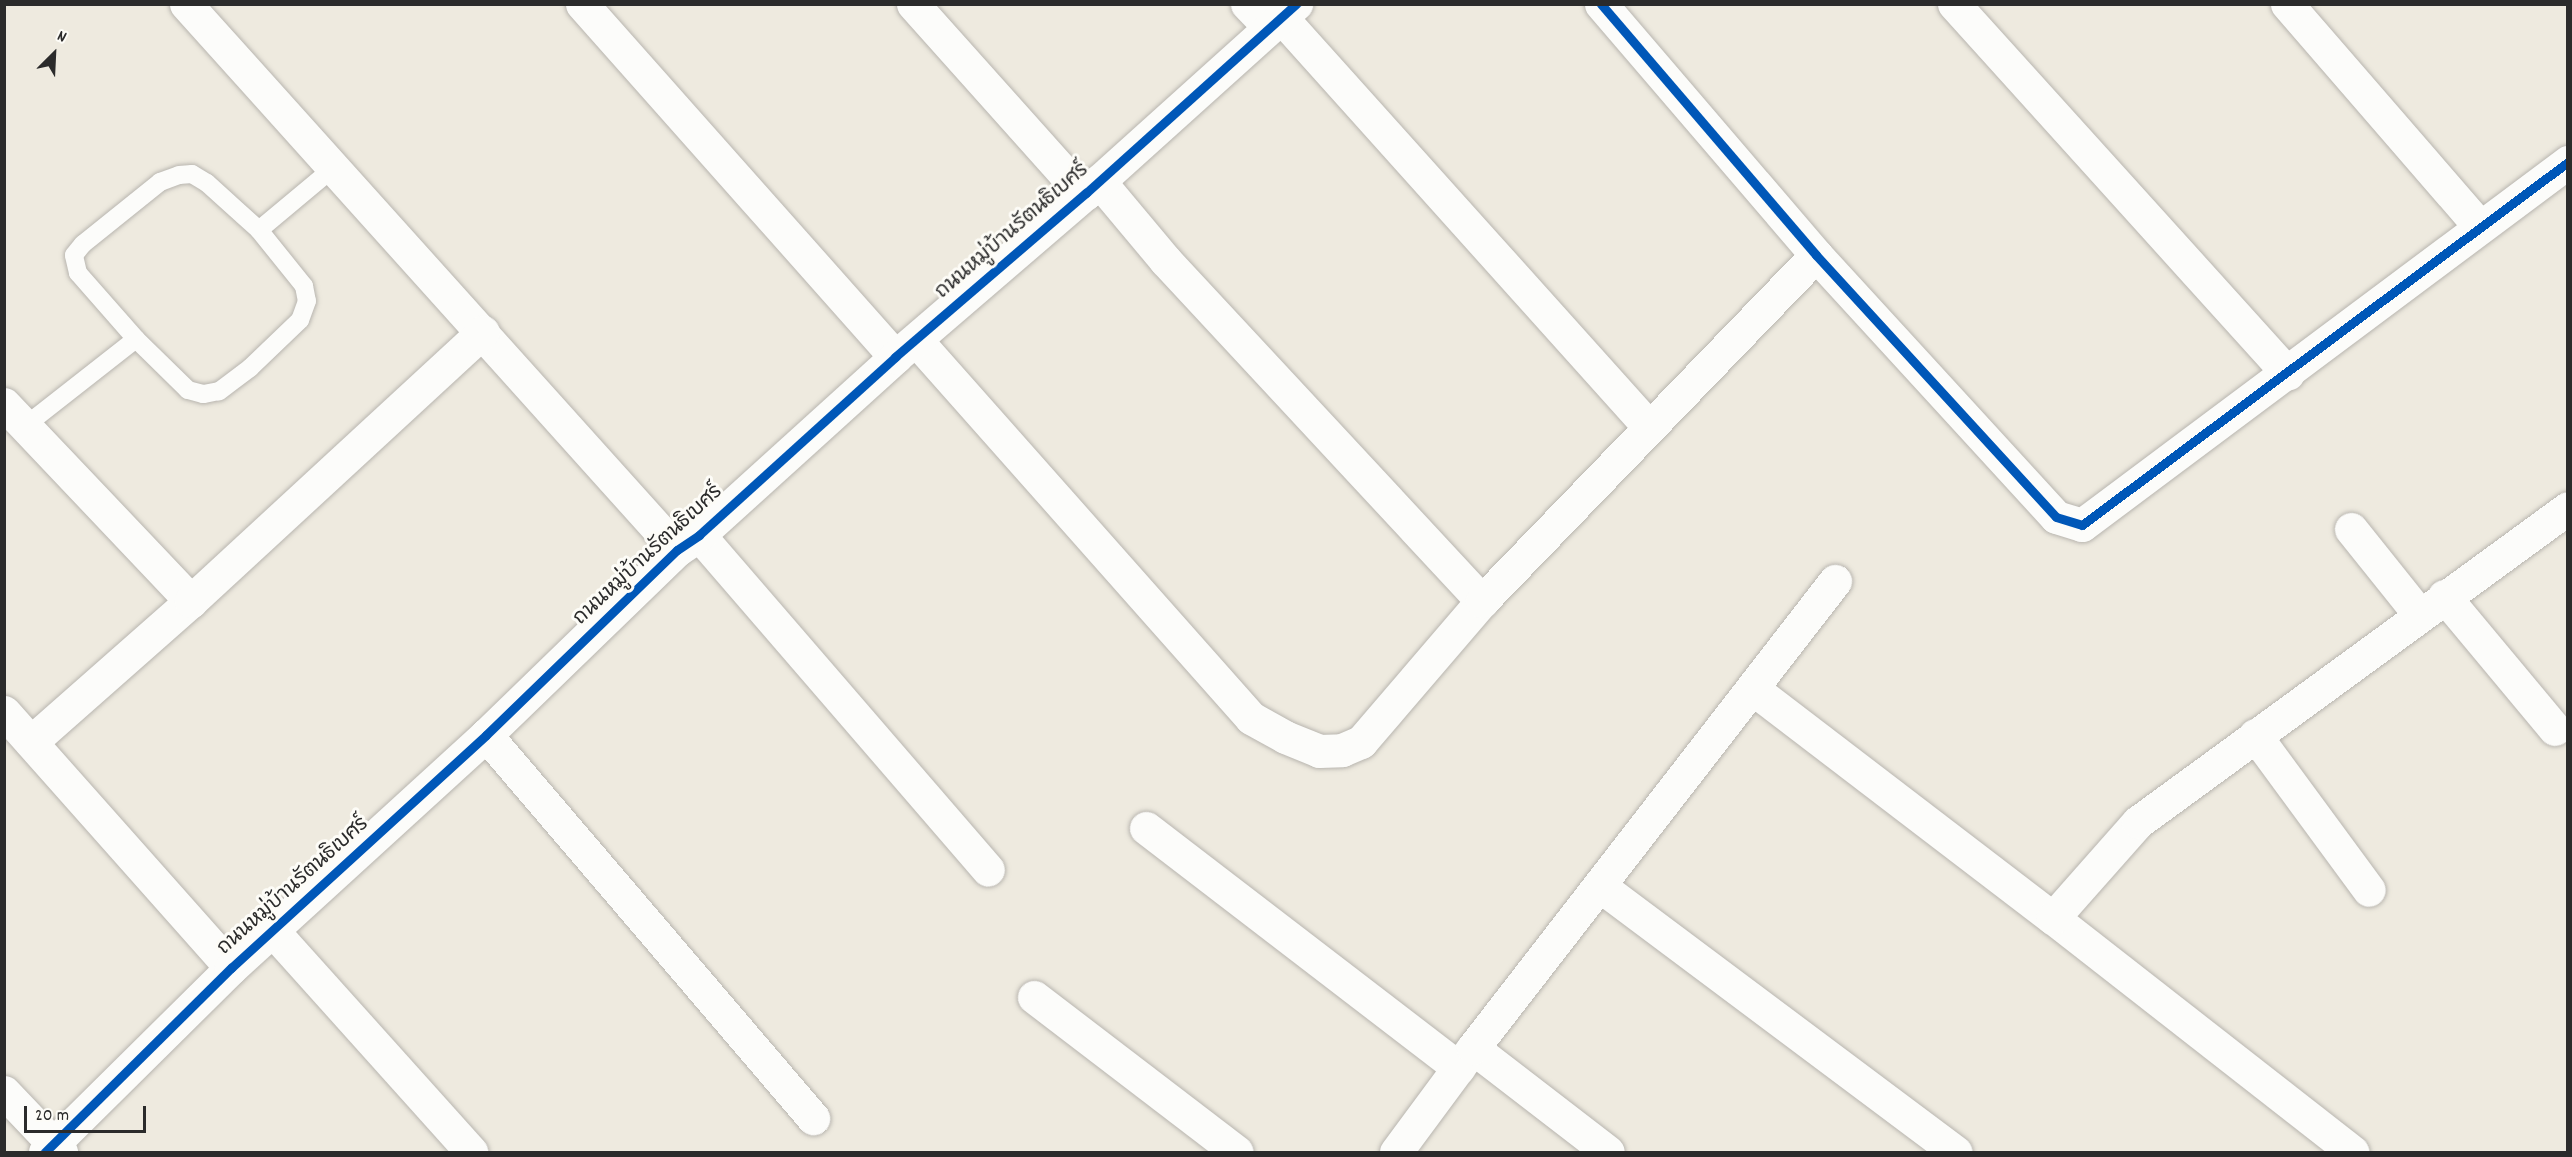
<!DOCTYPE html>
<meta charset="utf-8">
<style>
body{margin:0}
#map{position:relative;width:2572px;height:1157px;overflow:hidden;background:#eeeadf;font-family:Dekko,"Playpen Sans Thai",sans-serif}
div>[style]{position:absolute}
.roads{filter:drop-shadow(0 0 2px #b8b5af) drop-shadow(0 0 2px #b8b5af)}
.lane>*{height:18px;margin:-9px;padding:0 9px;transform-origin:9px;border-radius:9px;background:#fcfcfa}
.street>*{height:33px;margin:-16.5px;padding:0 16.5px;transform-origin:16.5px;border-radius:16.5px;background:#fcfcfa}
.cycleway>*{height:9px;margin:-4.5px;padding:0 4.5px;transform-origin:4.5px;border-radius:4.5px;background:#0057b8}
span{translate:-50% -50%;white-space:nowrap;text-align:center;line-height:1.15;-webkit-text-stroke:6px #fdfcf7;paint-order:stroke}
.street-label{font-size:20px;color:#2b2b2b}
.frame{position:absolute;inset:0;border:6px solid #2b2b2b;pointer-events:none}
.north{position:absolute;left:24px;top:24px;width:60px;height:60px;-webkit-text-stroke:4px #fdfcf7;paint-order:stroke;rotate:24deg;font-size:16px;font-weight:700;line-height:24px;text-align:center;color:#2b2b2b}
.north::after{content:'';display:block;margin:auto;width:21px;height:27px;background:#2b2b2b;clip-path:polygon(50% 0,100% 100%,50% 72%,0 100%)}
.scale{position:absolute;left:24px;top:1106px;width:122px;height:27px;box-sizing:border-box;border:3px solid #2b2b2b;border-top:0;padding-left:8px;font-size:18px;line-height:21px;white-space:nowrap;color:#2b2b2b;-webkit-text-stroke:4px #fdfcf7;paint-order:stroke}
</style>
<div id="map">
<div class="roads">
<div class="lane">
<i style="left:192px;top:174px;width:17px;rotate:31deg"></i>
<i style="left:207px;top:183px;width:70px;rotate:42.1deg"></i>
<i style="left:259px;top:230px;width:72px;rotate:51.2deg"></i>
<i style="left:304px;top:286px;width:15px;rotate:79deg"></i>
<i style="left:307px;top:301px;width:20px;rotate:110deg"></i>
<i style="left:300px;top:320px;width:69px;rotate:136.2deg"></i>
<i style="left:250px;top:368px;width:39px;rotate:143deg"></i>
<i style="left:219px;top:391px;width:16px;rotate:169deg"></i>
<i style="left:203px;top:394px;width:16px;rotate:-165deg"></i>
<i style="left:188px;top:390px;width:73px;rotate:-135.6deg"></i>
<i style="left:136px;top:339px;width:88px;rotate:-131.3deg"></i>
<i style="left:78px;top:273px;width:18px;rotate:-103deg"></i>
<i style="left:74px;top:255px;width:14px;rotate:-51deg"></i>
<i style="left:83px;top:244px;width:99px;rotate:-38.8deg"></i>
<i style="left:160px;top:182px;width:20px;rotate:-20deg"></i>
<i style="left:179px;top:175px;width:13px;rotate:-4deg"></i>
<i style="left:259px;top:230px;width:95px;rotate:-39.9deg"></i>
<i style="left:25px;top:426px;width:141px;rotate:-38.1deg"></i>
</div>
<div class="street">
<i style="left:186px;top:4px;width:734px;rotate:48.04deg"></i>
<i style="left:582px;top:4px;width:472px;rotate:48.4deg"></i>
<i style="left:913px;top:4px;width:227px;rotate:48.2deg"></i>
<i style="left:1064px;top:173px;width:30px;rotate:42deg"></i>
<i style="left:1247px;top:4px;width:32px;rotate:46deg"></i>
<i style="left:1601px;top:4px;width:330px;rotate:49.4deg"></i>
<i style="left:1816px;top:255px;width:355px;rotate:47.5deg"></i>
<i style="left:2056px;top:517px;width:27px;rotate:17deg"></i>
<i style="left:2082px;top:525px;width:607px;rotate:-36.76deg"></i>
<i style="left:1954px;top:4px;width:498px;rotate:47.9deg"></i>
<i style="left:2287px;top:4px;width:294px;rotate:49.1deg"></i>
<i style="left:1281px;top:17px;width:551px;rotate:48.09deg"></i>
<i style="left:1099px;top:181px;width:103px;rotate:50.1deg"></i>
<i style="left:1165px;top:260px;width:466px;rotate:47.1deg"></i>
<i style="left:916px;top:340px;width:505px;rotate:48.45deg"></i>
<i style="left:1251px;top:718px;width:39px;rotate:29deg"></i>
<i style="left:1285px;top:737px;width:37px;rotate:22deg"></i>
<i style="left:1319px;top:751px;width:23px;rotate:-2deg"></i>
<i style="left:1342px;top:750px;width:21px;rotate:-23deg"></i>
<i style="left:1361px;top:742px;width:186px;rotate:-49.4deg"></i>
<i style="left:1482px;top:601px;width:481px;rotate:-46deg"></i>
<i style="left:4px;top:404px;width:272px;rotate:46.5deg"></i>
<i style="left:2351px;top:529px;width:109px;rotate:51.3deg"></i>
<i style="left:699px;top:535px;width:442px;rotate:49.2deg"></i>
<i style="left:2444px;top:596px;width:173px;rotate:50.2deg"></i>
<i style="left:1753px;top:689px;width:377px;rotate:37.4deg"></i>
<i style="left:2053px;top:918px;width:380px;rotate:38deg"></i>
<i style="left:4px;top:712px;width:342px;rotate:48.4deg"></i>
<i style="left:486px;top:735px;width:504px;rotate:49.51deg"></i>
<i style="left:2255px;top:735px;width:192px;rotate:53.7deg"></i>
<i style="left:31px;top:742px;width:213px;rotate:-41.4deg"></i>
<i style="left:191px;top:601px;width:397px;rotate:-42.7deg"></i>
<i style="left:1146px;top:828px;width:394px;rotate:37.5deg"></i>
<i style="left:1600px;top:886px;width:444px;rotate:36.8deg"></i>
<i style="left:2053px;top:918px;width:128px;rotate:-48.5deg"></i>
<i style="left:2138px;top:822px;width:532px;rotate:-36.14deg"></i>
<i style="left:273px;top:931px;width:297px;rotate:48.1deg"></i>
<i style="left:1034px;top:997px;width:255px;rotate:37.4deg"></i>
<i style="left:1473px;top:1048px;width:170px;rotate:37.6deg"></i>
<i style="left:4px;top:1092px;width:83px;rotate:46.5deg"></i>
<i style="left:45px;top:1152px;width:262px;rotate:-44.7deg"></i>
<i style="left:231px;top:968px;width:345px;rotate:-42.4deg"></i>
<i style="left:486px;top:735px;width:266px;rotate:-44.1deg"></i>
<i style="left:677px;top:550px;width:27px;rotate:-34deg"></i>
<i style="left:699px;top:535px;width:265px;rotate:-42.2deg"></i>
<i style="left:895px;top:357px;width:252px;rotate:-40.7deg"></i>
<i style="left:1086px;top:193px;width:283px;rotate:-42deg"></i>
<i style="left:1396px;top:1152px;width:129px;rotate:-53.5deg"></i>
<i style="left:1473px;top:1048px;width:591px;rotate:-52.22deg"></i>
</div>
</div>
<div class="cycleway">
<i style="left:1601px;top:4px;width:330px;rotate:49.4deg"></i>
<i style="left:1816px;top:255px;width:355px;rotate:47.5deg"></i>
<i style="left:2056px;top:517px;width:27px;rotate:17deg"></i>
<i style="left:2082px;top:525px;width:607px;rotate:-36.76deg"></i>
<i style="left:45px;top:1152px;width:262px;rotate:-44.7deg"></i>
<i style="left:231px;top:968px;width:345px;rotate:-42.4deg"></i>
<i style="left:486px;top:735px;width:266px;rotate:-44.1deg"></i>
<i style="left:677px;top:550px;width:27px;rotate:-34deg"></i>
<i style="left:699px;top:535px;width:265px;rotate:-42.2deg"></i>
<i style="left:895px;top:357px;width:252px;rotate:-40.7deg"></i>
<i style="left:1086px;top:193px;width:283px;rotate:-42deg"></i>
</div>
<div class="street-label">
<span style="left:1013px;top:232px;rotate:-41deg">ถนนหมู่บ้านรัตนธิเบศร์</span>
<span style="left:649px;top:556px;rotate:-43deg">ถนนหมู่บ้านรัตนธิเบศร์</span>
<span style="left:294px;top:887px;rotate:-42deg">ถนนหมู่บ้านรัตนธิเบศร์</span>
</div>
<div class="frame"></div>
<div class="north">N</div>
<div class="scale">20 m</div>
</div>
